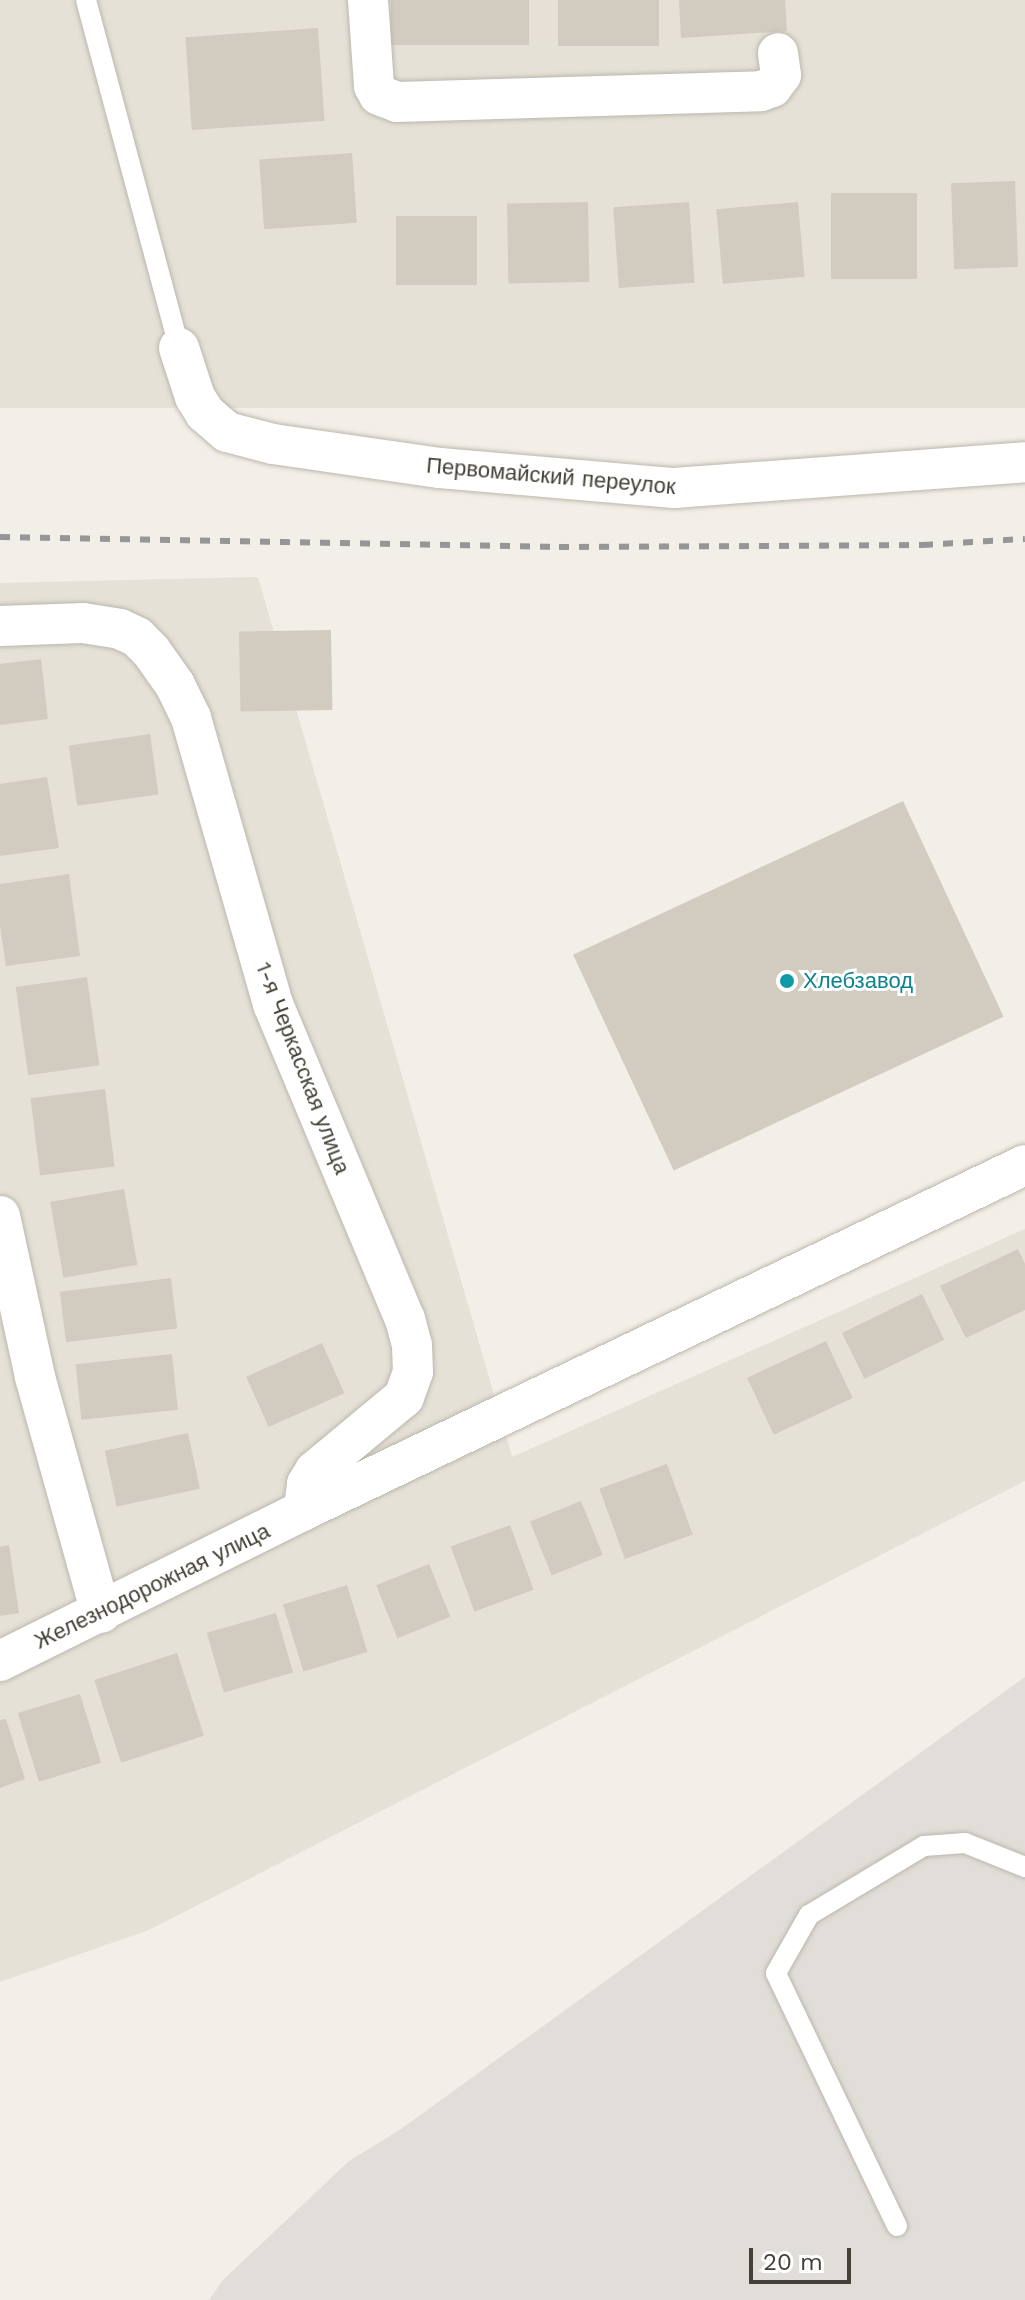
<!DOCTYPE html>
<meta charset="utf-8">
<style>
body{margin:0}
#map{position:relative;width:1025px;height:2300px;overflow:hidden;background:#f2efe8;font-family:"Work Sans",sans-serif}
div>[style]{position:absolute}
.residential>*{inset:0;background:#e5e1d7;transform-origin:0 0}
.industrial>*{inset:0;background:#e1ded9}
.building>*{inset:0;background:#d2cbbf;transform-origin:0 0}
.roads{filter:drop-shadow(0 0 2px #bcb7ac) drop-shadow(0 0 2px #bcb7ac)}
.lane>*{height:20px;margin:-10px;padding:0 10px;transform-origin:10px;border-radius:10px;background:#fff}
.street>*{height:40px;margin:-20px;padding:0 20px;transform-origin:20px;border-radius:20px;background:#fff}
.rail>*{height:6px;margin-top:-3px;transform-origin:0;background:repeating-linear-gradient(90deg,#969696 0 10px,transparent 0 20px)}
.dots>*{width:22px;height:22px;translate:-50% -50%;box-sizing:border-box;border:4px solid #fff;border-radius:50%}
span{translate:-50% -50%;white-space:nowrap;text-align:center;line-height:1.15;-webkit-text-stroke:6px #fff;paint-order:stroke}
.street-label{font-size:22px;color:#444037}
.culture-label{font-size:22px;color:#0d838f}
.left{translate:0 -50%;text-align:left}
.scale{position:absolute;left:749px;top:2248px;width:102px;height:36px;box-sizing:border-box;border:4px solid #444037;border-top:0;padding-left:10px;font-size:24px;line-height:28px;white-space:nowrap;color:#444037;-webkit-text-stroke:6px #fff;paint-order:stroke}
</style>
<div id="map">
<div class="residential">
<i style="left:0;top:0;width:1025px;height:408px"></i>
<i style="clip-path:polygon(258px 577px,512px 1457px,1025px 1229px,1025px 1481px,149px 1930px,0 1982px,0 583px)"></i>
</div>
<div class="industrial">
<i style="clip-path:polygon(1025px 1677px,1025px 2300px,209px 2300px,223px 2280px,349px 2161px,401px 2129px)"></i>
</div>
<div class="building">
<i style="left:391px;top:0;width:138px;height:45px"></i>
<i style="left:558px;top:0;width:101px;height:46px"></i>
<i style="clip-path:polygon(679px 0,785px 0,787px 31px,681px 38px)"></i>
<i style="left:318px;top:28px;width:93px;height:133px;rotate:86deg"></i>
<i style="left:352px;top:153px;width:70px;height:93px;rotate:86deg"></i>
<i style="left:1015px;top:181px;width:86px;height:64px;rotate:88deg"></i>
<i style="left:917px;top:193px;width:86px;height:86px;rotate:90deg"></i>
<i style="left:588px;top:202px;width:80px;height:81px;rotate:89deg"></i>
<i style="left:689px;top:202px;width:81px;height:76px;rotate:86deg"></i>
<i style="left:798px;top:202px;width:75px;height:82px;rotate:85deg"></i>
<i style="left:477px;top:216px;width:69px;height:81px;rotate:90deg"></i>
<i style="left:331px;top:630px;width:80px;height:92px;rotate:89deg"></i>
<i style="clip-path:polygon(41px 659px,48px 719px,0 725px,0 664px)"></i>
<i style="left:150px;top:734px;width:61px;height:82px;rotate:82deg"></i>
<i style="clip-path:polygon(47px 777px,59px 848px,0 856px,0 784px)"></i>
<i style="left:903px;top:801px;width:238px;height:364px;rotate:65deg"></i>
<i style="clip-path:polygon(69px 874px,80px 956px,6px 966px,0 926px,0 884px)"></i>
<i style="left:87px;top:977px;width:89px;height:72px;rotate:82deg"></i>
<i style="left:105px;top:1089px;width:78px;height:75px;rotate:83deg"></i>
<i style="left:124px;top:1189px;width:77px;height:75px;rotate:80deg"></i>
<i style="clip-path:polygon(1018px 1249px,1025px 1264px,1025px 1310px,966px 1338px,940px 1286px)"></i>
<i style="left:171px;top:1278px;width:51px;height:112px;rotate:83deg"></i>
<i style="left:922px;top:1294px;width:51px;height:89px;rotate:64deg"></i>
<i style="left:826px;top:1341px;width:63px;height:87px;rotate:65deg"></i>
<i style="left:322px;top:1343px;width:55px;height:83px;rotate:66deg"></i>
<i style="left:172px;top:1354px;width:56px;height:97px;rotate:84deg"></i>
<i style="left:188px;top:1433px;width:57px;height:85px;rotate:78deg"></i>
<i style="left:667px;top:1464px;width:75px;height:72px;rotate:70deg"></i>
<i style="left:581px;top:1501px;width:58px;height:55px;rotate:68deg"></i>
<i style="left:510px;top:1525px;width:69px;height:63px;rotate:70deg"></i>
<i style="clip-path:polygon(9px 1545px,19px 1613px,0 1616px,0 1547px)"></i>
<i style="left:429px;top:1564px;width:57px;height:57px;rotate:68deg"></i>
<i style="left:347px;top:1585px;width:70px;height:67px;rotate:73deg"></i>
<i style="left:276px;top:1613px;width:62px;height:72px;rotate:74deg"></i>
<i style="left:177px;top:1653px;width:87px;height:87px;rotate:72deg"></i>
<i style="left:80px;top:1694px;width:72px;height:65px;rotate:73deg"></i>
<i style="clip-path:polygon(6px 1719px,25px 1779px,0 1788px,0 1720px)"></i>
</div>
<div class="roads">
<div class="lane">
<i style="left:86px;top:0;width:360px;rotate:75deg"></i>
<i style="left:897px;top:2226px;width:280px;rotate:-115.6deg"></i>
<i style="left:776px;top:1973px;width:67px;rotate:-60.4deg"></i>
<i style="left:809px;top:1915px;width:134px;rotate:-31deg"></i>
<i style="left:924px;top:1846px;width:41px;rotate:-4.2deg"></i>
<i style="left:965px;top:1843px;width:65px;rotate:21.8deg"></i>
</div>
<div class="street">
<i style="left:368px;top:0;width:86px;rotate:86deg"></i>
<i style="left:374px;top:86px;width:10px;rotate:61deg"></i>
<i style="left:379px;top:95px;width:19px;rotate:21deg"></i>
<i style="left:397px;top:102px;width:364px;rotate:-1.7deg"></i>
<i style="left:761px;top:91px;width:12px;rotate:-20deg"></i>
<i style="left:772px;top:87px;width:15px;rotate:-53deg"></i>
<i style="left:781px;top:75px;width:22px;rotate:-98deg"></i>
<i style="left:179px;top:348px;width:52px;rotate:71.9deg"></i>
<i style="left:195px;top:397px;width:19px;rotate:58deg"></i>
<i style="left:205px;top:413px;width:29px;rotate:41deg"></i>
<i style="left:227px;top:432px;width:48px;rotate:14.6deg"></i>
<i style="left:273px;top:444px;width:169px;rotate:8.2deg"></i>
<i style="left:440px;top:468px;width:235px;rotate:4.9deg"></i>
<i style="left:674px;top:488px;width:352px;rotate:-4.2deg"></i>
<i style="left:0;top:626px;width:83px;rotate:-2.1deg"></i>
<i style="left:83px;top:623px;width:37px;rotate:9deg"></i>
<i style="left:120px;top:629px;width:19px;rotate:25deg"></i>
<i style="left:137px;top:637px;width:20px;rotate:45deg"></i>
<i style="left:151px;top:651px;width:42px;rotate:54.8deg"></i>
<i style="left:175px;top:685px;width:37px;rotate:64deg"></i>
<i style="left:191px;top:718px;width:298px;rotate:74deg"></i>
<i style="left:273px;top:1004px;width:342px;rotate:67.3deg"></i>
<i style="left:405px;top:1319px;width:27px;rotate:75deg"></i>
<i style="left:412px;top:1345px;width:27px;rotate:88deg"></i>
<i style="left:413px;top:1372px;width:27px;rotate:110deg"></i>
<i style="left:404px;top:1397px;width:116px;rotate:140.3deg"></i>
<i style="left:315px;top:1471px;width:15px;rotate:122deg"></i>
<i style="left:307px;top:1484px;width:26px;rotate:97deg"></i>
<i style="left:0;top:1216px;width:165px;rotate:77.7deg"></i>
<i style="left:35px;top:1377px;width:245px;rotate:74.4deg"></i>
<i style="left:0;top:1661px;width:339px;rotate:-26.4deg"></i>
<i style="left:304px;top:1510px;width:799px;rotate:-25.57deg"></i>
</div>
</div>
<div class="rail">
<i style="left:0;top:537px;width:559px;rotate:1.02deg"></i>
<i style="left:559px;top:547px;width:364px;rotate:-0.3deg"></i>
<i style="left:923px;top:545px;width:102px;rotate:-3.4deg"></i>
</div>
<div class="dots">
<i style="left:787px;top:981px;background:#0f9aa8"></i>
</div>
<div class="street-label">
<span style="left:551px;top:476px;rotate:5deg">Первомайский переулок</span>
<span style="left:303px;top:1068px;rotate:69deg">1-я Черкасская улица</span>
<span style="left:152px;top:1586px;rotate:-26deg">Железнодорожная улица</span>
</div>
<div class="culture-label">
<span class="left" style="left:803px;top:981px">Хлебзавод</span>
</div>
<div class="scale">20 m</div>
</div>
